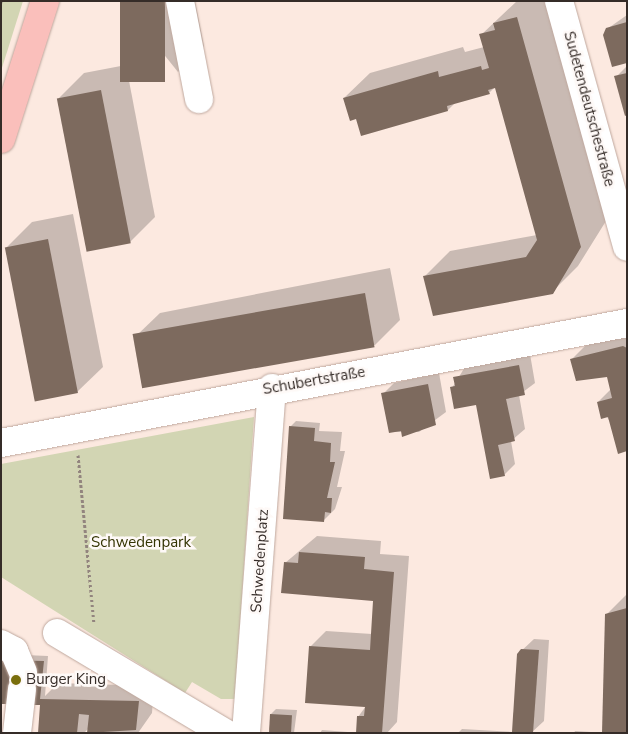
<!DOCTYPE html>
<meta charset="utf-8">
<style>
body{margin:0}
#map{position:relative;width:628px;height:734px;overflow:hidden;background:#fce9e0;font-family:"Nunito Sans",sans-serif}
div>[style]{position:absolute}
.green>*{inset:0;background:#d2d5b3}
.shadow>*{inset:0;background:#0003}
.building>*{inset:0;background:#7d6a5e;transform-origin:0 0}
.path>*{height:3px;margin-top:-1.5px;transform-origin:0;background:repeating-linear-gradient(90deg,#92847e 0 2.5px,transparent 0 5px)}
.roads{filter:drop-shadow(0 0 1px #bfa89e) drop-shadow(0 0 1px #bfa89e)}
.minor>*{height:28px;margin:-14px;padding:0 14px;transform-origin:14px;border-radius:14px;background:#fff}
.major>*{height:28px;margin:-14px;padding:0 14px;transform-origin:14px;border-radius:14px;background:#fabfbb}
.dots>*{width:14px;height:14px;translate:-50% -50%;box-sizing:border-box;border:2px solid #fef9f7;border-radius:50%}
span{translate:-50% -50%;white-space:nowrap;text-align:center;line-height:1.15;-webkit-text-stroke:5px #fef9f7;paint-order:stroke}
.street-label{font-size:15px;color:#352c28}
.park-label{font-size:15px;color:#333402}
.poi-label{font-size:15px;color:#352c28}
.left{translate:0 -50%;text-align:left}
.frame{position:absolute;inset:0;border:2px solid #352c28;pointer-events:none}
</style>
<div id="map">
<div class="green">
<i style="clip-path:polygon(1px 1px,23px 1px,1px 71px)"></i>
<i style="clip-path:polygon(254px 417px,235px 699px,221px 699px,192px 682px,185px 693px,1px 577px,1px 464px)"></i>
</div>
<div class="shadow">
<i style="clip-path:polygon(121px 1px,195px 1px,204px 46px,178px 72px)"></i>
<i style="clip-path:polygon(517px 1px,545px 1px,606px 221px,578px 266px,552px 292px,434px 315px,424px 277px,450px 251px,537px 235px,496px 86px,489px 93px,456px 102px,448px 110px,357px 118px,344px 98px,370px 73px,463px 47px,465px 52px,484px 47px,481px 35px)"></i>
<i style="clip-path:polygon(627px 15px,627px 62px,607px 29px)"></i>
<i style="clip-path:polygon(126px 65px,155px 217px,130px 242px,59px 98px,84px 73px)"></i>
<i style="clip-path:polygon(627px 66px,627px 114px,616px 77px)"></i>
<i style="clip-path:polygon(73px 214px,103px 367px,77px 392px,6px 248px,32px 222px)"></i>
<i style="clip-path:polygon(390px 268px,400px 320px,375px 345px,134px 338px,160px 313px)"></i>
<i style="clip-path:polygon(627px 333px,627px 450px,598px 402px,611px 389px,607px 375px,572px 359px,588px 343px)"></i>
<i style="clip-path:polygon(530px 354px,535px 383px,519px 395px,525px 429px,511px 441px,515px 464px,504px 475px,477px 403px,452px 388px,465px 367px)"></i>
<i style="clip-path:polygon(439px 373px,446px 412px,419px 432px,390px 432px,383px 394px,394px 383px)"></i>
<i style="clip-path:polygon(296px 421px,320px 423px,319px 431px,342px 432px,340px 451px,345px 451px,337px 487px,342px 487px,335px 509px,324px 520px,290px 427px)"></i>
<i style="clip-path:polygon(317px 536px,381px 541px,380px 554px,409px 556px,397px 722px,387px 733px,357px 733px,358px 717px,366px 706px,310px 647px,326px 631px,372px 634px,375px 600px,285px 563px)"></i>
<i style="clip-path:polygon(627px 594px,627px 698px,606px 615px)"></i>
<i style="clip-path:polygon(1px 636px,25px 655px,48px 656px,45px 696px,58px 683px,154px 686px,152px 713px,138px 733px,88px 733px,89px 728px,84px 733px,39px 733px,41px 704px,1px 703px)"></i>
<i style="clip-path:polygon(534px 639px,549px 640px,544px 721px,531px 733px,458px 733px,462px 729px,513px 732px,518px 654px)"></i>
<i style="clip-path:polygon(276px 709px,297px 710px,294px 733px,269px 733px,271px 714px)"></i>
<i style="clip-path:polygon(322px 730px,348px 732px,320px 733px)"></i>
<i style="clip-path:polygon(575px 731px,591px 732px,591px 733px,574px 733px)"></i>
</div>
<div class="building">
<i style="left:120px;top:1px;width:45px;height:81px"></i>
<i style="clip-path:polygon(517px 17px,581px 247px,553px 294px,433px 316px,423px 276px,526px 257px,537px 240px,495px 88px,488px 90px,490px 94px,447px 106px,448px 111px,361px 136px,356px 119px,350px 121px,343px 98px,438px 71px,439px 77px,481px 66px,482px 70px,489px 68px,479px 34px,495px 30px,493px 23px)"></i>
<i style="clip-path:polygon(627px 22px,627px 63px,612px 67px,603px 35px,606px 28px)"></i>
<i style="clip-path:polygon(627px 73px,627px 115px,625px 116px,614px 76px)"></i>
<i style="left:101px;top:90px;width:156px;height:45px;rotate:79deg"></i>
<i style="left:48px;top:239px;width:157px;height:44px;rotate:79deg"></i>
<i style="left:365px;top:293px;width:55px;height:236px;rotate:80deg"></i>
<i style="clip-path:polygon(623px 346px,627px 348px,627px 451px,618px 454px,608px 417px,601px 419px,597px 402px,612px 398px,607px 377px,576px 381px,570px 359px)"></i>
<i style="clip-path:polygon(519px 365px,525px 395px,506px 399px,515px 441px,498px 445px,505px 476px,490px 479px,476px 405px,454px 409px,450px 387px,455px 386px,453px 377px)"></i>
<i style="clip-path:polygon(428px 384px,436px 425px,402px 437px,401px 431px,389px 433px,381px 393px)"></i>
<i style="clip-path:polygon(289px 426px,315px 428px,314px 441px,331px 443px,330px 462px,335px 462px,327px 498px,332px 498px,331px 513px,325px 512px,324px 522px,283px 519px)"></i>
<i style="clip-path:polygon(299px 552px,365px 557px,364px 569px,394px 572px,382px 733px,356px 733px,357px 716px,364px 716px,365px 707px,305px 703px,309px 646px,370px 650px,373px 601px,281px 593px,284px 562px,298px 563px)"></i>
<i style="clip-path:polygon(627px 608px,627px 733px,602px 733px,605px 614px)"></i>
<i style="clip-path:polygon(521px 649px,539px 650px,533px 733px,512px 732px,517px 654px)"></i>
<i style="clip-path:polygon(1px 660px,44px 661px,40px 699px,139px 701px,136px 730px,87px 733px,89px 715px,79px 714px,77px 733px,38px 733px,40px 705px,28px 705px,29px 690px,8px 688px,7px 704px,1px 704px)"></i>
<i style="left:270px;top:714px;width:22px;height:19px;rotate:3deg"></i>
</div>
<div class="path">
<i style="left:1px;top:2px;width:1px;rotate:-45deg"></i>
<i style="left:78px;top:455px;width:169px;rotate:84.6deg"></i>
</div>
<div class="roads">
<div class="minor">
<i style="left:180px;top:1px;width:100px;rotate:79deg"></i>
<i style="left:559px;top:1px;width:255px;rotate:74.5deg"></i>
<i style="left:1px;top:443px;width:637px;rotate:-10.85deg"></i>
<i style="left:57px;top:633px;width:196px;rotate:30.8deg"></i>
<i style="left:1px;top:644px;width:15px;rotate:28deg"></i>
<i style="left:14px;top:651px;width:23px;rotate:67deg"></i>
<i style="left:17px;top:733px;width:44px;rotate:-83.5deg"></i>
<i style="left:246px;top:733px;width:346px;rotate:-85.7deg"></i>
</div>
<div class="major">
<i style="left:1px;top:139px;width:145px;rotate:-72.3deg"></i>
</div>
</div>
<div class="dots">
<i style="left:16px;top:680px;background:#7a6e0c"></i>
</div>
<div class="street-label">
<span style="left:589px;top:109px;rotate:75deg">Sudetendeutschestraße</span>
<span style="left:314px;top:381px;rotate:-10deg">Schubertstraße</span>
<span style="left:260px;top:561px;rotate:-86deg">Schwedenplatz</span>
</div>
<div class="park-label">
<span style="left:141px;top:543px">Schwedenpark</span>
</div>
<div class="poi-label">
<span class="left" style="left:26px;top:680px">Burger King</span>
</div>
<div class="frame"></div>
</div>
